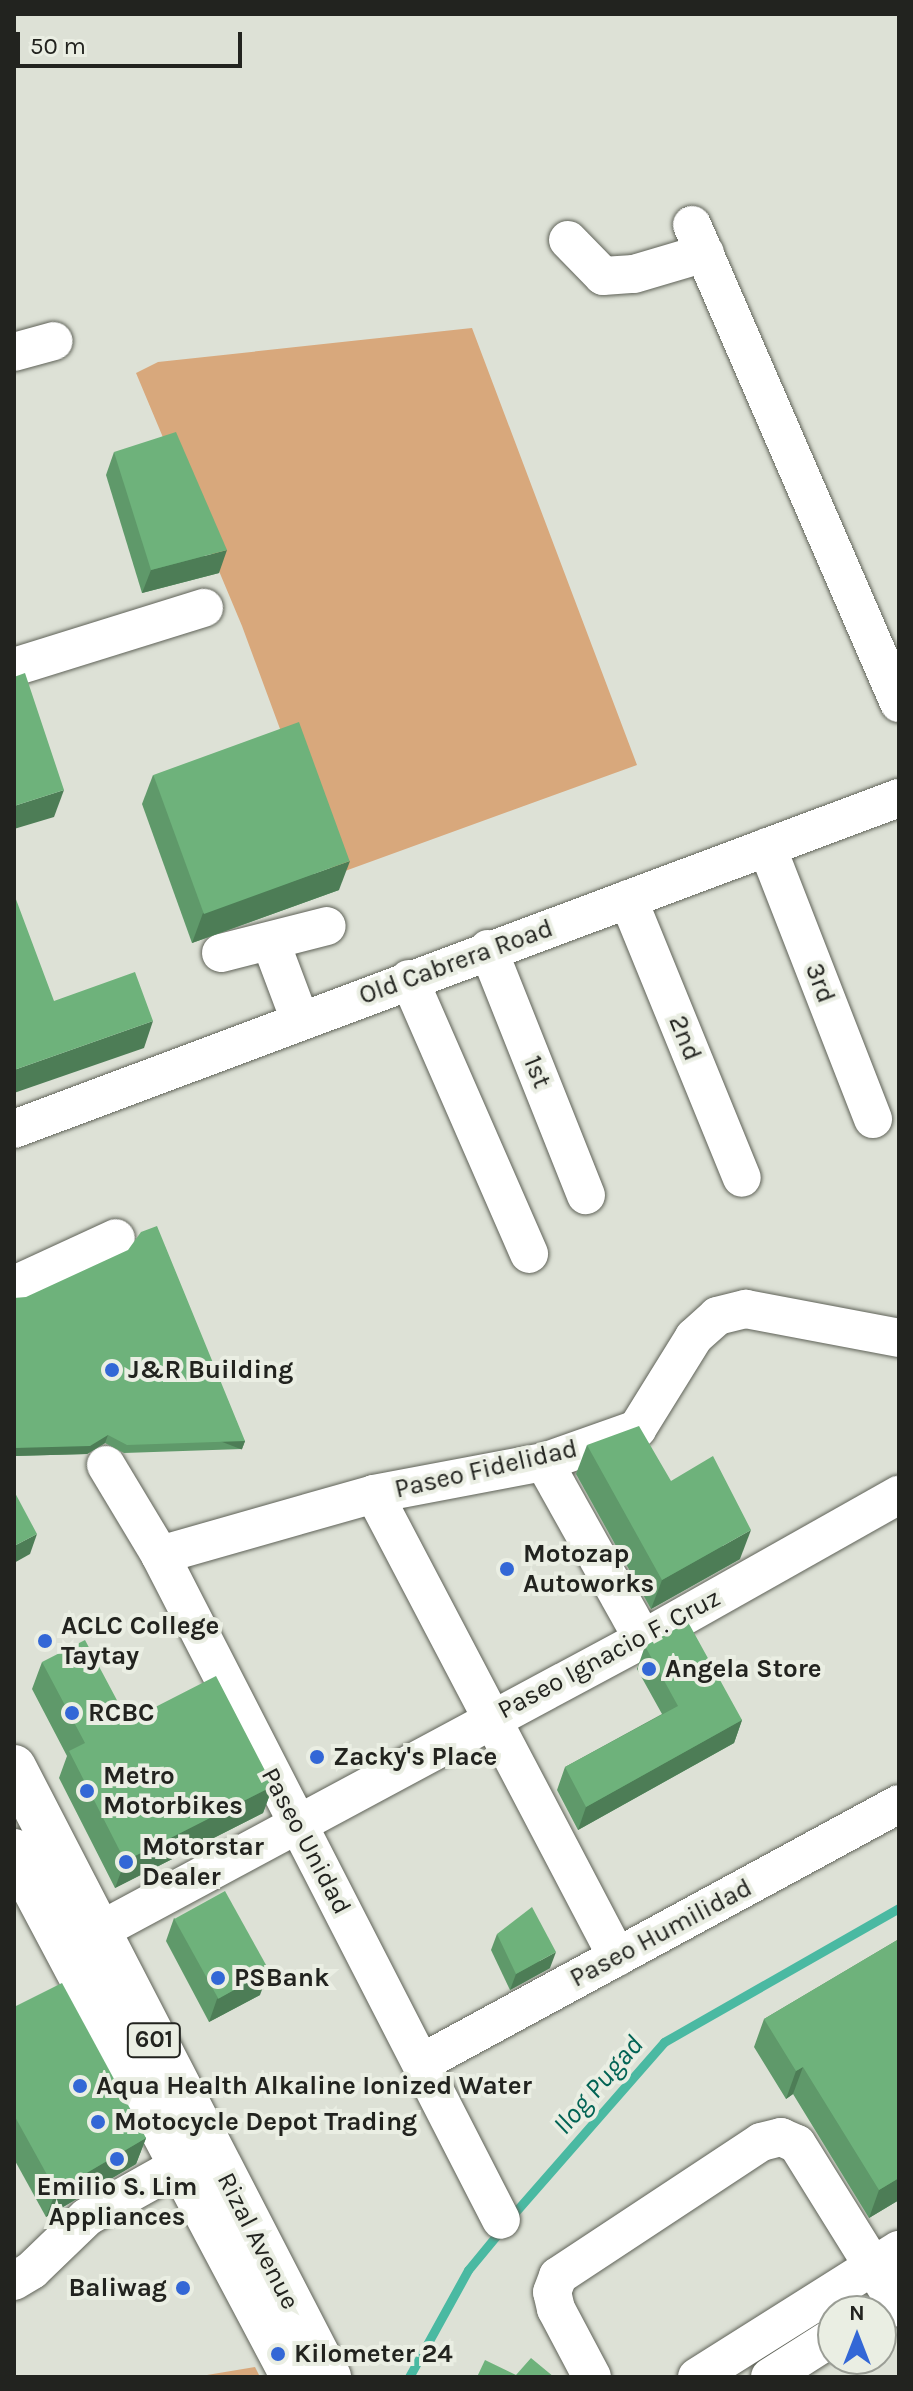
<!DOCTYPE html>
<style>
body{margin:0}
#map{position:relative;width:913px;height:2391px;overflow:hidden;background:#dde1d6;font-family:Karla,sans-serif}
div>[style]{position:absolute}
.green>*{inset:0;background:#d8a87c}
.stream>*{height:9px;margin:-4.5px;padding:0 4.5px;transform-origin:4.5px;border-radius:4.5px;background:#4ab9a2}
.roads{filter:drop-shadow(0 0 2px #5f6258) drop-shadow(0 0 2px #5f6258)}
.minor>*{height:38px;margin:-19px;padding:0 19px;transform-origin:19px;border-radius:19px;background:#fff}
.major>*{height:44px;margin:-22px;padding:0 22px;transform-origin:22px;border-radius:22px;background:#fff}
.wall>*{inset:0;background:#5f996a}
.shaded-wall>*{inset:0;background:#4d7d56;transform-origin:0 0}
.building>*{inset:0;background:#6eb27b;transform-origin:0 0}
.dots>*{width:22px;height:22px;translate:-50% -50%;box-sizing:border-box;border:4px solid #eaeee3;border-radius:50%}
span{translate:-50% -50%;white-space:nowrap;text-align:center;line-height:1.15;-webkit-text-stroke:8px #eaeee3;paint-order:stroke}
.shield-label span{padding:2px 6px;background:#eaeee3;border:2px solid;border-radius:6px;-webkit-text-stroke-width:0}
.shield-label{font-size:24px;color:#22231f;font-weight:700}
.street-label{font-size:26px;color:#22231f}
.poi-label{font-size:26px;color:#22231f;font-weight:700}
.left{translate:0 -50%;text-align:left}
.right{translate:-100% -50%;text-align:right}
.water-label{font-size:28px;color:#026354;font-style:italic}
.frame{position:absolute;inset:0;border:16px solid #22231f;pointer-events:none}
.north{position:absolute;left:817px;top:2295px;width:80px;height:80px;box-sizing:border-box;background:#eaeee3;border:2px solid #9a9d95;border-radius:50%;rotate:0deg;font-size:22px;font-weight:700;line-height:32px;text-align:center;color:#22231f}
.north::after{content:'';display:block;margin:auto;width:28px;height:36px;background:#3367d6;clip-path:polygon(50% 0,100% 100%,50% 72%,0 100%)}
.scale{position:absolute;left:16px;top:32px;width:226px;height:36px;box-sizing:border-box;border:4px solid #22231f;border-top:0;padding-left:10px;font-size:24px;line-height:28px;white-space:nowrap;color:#22231f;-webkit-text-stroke:6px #eaeee3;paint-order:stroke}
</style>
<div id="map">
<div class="green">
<i style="clip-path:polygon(472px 328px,637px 765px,334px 875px,242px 626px,136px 373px,158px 362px)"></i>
<i style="clip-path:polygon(255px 2367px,260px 2377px,195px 2377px)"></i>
</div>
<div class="stream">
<i style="left:510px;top:2218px;width:234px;rotate:-48.8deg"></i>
<i style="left:664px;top:2042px;width:271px;rotate:-29.7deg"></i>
<i style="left:409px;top:2377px;width:122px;rotate:-61.1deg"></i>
<i style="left:468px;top:2270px;width:52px;rotate:-50.5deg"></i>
</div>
<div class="roads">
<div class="minor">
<i style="left:692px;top:225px;width:521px;rotate:66.58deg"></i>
<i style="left:568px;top:240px;width:50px;rotate:45.8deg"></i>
<i style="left:603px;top:276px;width:31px;rotate:-4deg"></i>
<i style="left:634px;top:274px;width:74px;rotate:-16.5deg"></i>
<i style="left:14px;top:352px;width:41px;rotate:-15.4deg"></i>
<i style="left:14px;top:667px;width:199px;rotate:-17.3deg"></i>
<i style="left:767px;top:847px;width:292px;rotate:68.7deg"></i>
<i style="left:628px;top:899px;width:301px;rotate:67.8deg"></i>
<i style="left:271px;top:943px;width:82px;rotate:69.4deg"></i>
<i style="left:488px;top:949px;width:265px;rotate:68.3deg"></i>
<i style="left:221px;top:953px;width:109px;rotate:-14.3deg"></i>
<i style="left:409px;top:979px;width:300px;rotate:66.4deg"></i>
<i style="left:14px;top:1129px;width:945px;rotate:-20.51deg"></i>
<i style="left:14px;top:1285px;width:112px;rotate:-24.7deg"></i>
<i style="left:544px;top:1462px;width:203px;rotate:60.8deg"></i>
<i style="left:106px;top:1465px;width:105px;rotate:59deg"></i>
<i style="left:160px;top:1555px;width:747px;rotate:62.85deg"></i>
<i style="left:374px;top:1494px;width:523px;rotate:62.31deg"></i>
<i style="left:160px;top:1555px;width:223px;rotate:-15.9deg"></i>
<i style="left:374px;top:1494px;width:173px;rotate:-10.7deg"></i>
<i style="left:544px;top:1462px;width:99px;rotate:-19.5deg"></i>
<i style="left:637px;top:1429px;width:108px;rotate:-58.2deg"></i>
<i style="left:694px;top:1337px;width:31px;rotate:-42deg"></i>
<i style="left:717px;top:1316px;width:30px;rotate:-14deg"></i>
<i style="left:746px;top:1309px;width:156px;rotate:10.7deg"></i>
<i style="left:73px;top:1945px;width:647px;rotate:-28.23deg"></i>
<i style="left:643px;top:1639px;width:294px;rotate:-29.4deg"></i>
<i style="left:423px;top:2062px;width:541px;rotate:-28.46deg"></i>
<i style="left:14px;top:2281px;width:21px;rotate:-31deg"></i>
<i style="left:32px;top:2270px;width:76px;rotate:-43.9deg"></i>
<i style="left:87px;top:2217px;width:135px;rotate:-29.2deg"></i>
<i style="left:592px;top:2377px;width:77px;rotate:-117.9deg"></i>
<i style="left:556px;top:2309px;width:17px;rotate:-103deg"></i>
<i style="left:552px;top:2292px;width:17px;rotate:-69deg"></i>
<i style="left:558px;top:2276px;width:243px;rotate:-33.4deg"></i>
<i style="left:761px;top:2142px;width:21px;rotate:-14deg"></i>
<i style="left:781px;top:2137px;width:17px;rotate:24deg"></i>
<i style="left:797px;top:2144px;width:193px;rotate:58.1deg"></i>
<i style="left:697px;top:2377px;width:239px;rotate:-32.2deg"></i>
<i style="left:770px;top:2377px;width:75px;rotate:-32.4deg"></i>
</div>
<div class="major">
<i style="left:14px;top:1767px;width:687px;rotate:62.69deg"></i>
<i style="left:14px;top:1851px;width:595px;rotate:62.06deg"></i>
</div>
</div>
<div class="wall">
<i style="clip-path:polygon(114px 452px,219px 573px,142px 593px,106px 475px)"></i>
<i style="clip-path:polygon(153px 775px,339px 890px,192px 943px,142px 804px)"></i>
<i style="clip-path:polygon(14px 1299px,245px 1441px,242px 1449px,124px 1453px,105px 1443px,87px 1454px,14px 1456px)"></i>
<i style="clip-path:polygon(587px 1445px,740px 1559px,651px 1609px,576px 1474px)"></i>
<i style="clip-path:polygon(645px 1646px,742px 1720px,734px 1743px,578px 1830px,557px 1790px,565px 1767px,662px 1714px,637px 1669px)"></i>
<i style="clip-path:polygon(42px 1662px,128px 1721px,273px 1786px,263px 1813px,115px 1888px,59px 1778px,67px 1756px,32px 1689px)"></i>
<i style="clip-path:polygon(174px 1918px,260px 1995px,209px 2022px,166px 1941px)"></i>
<i style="clip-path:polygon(497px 1934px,550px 1968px,510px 1990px,491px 1950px)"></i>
<i style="clip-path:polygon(899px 1939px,899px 2200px,869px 2218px,793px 2094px,786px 2099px,754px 2047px,764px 2019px)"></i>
<i style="clip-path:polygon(14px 2007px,146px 2138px,136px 2164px,46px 2217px,14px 2159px)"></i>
</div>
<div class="shaded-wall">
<i style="clip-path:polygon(227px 550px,219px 573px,142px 593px,151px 570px)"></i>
<i style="clip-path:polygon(64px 790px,54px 817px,14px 829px,14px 806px)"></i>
<i style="clip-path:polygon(350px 861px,339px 890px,192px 943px,203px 913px)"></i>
<i style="clip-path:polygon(153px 1021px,144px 1048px,14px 1093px,14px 1070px)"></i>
<i style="clip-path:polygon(108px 1435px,105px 1443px,87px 1454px,14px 1456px,14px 1448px)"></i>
<i style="left:245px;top:1441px;width:9px;height:118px;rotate:111deg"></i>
<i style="clip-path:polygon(751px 1530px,740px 1559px,651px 1609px,662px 1580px)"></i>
<i style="clip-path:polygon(37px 1534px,30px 1554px,14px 1563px,14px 1546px)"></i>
<i style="clip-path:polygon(742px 1720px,734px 1743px,578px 1830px,586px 1807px)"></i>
<i style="clip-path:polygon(273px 1786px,263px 1813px,115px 1888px,125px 1861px)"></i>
<i style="clip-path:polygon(556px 1952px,550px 1968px,510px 1990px,516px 1974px)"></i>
<i style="clip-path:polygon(269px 1971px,260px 1995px,209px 2022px,217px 1999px)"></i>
<i style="clip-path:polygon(803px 2067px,793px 2094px,786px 2099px,796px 2071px)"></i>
<i style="clip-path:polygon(146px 2138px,136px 2164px,46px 2217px,56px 2191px)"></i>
<i style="clip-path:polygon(899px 2178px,899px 2200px,869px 2218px,879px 2190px)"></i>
</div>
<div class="building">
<i style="clip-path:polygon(176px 432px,227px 550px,151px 570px,114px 452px)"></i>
<i style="clip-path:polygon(25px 673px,64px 790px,14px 806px,14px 677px)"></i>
<i style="left:299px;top:722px;width:148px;height:155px;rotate:70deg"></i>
<i style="clip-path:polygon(14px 894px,54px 1001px,135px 972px,153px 1021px,14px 1070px)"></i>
<i style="clip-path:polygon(157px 1226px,245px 1441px,127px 1445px,108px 1435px,90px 1446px,14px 1448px,14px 1298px,26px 1297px,128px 1250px,141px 1232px)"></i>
<i style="clip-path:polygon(639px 1426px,671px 1481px,713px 1456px,751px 1530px,662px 1580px,587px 1445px)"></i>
<i style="clip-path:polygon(14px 1491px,37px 1534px,14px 1546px)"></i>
<i style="clip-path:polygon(688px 1622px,742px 1720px,586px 1807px,565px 1767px,678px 1706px,645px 1646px)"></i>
<i style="clip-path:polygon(85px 1640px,128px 1721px,216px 1676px,273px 1786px,125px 1861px,69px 1751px,85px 1743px,42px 1662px)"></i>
<i style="left:225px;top:1891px;width:91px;height:58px;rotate:61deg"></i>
<i style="clip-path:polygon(532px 1907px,556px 1952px,516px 1974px,497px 1934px)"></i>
<i style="clip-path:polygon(899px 1939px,899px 2178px,879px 2190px,803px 2067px,796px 2071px,764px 2019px)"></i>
<i style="clip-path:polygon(62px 1983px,146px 2138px,56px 2191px,14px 2115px,14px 2007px)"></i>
<i style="clip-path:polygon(531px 2358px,554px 2377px,477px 2377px,485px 2360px,516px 2375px)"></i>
</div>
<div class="dots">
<i style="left:112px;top:1370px;background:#3367d6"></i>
<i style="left:507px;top:1569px;background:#3367d6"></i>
<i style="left:45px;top:1641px;background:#3367d6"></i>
<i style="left:649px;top:1669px;background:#3367d6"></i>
<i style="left:72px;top:1713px;background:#3367d6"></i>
<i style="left:317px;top:1757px;background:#3367d6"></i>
<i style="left:87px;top:1791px;background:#3367d6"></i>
<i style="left:126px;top:1862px;background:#3367d6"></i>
<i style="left:218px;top:1978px;background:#3367d6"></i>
<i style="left:80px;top:2086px;background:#3367d6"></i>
<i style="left:98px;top:2122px;background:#3367d6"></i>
<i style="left:117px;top:2159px;background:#3367d6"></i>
<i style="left:183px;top:2288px;background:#3367d6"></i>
<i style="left:278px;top:2354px;background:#3367d6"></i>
</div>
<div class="shield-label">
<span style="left:154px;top:2040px">601</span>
</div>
<div class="street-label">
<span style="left:456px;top:962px;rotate:-20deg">Old Cabrera Road</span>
<span style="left:820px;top:983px;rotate:69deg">3rd</span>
<span style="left:685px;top:1038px;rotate:68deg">2nd</span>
<span style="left:537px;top:1072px;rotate:68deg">1st</span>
<span style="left:486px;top:1469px;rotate:-13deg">Paseo Fidelidad</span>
<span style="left:609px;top:1654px;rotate:-28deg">Paseo Ignacio F. Cruz</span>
<span style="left:306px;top:1841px;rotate:62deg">Paseo Unidad</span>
<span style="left:661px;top:1933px;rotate:-28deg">Paseo Humilidad</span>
<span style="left:258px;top:2241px;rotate:63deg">Rizal Avenue</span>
</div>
<div class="poi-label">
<span class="left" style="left:128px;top:1370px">J&amp;R Building</span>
<span class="left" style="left:523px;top:1569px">Motozap<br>Autoworks</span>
<span class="left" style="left:61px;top:1641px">ACLC College<br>Taytay</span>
<span class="left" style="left:665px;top:1669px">Angela Store</span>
<span class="left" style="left:88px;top:1713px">RCBC</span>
<span class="left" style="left:333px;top:1757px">Zacky's Place</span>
<span class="left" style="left:103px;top:1791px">Metro<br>Motorbikes</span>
<span class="left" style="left:142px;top:1862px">Motorstar<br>Dealer</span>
<span class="left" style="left:234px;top:1978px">PSBank</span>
<span class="left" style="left:96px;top:2086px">Aqua Health Alkaline Ionized Water</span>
<span class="left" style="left:114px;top:2122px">Motocycle Depot Trading</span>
<span style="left:117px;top:2202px">Emilio S. Lim<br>Appliances</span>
<span class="right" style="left:167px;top:2288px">Baliwag</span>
<span class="left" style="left:294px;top:2354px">Kilometer 24</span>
</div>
<div class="water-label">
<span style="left:598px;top:2085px;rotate:-49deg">Ilog Pugad</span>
</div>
<div class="frame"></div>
<div class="north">N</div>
<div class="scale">50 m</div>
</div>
